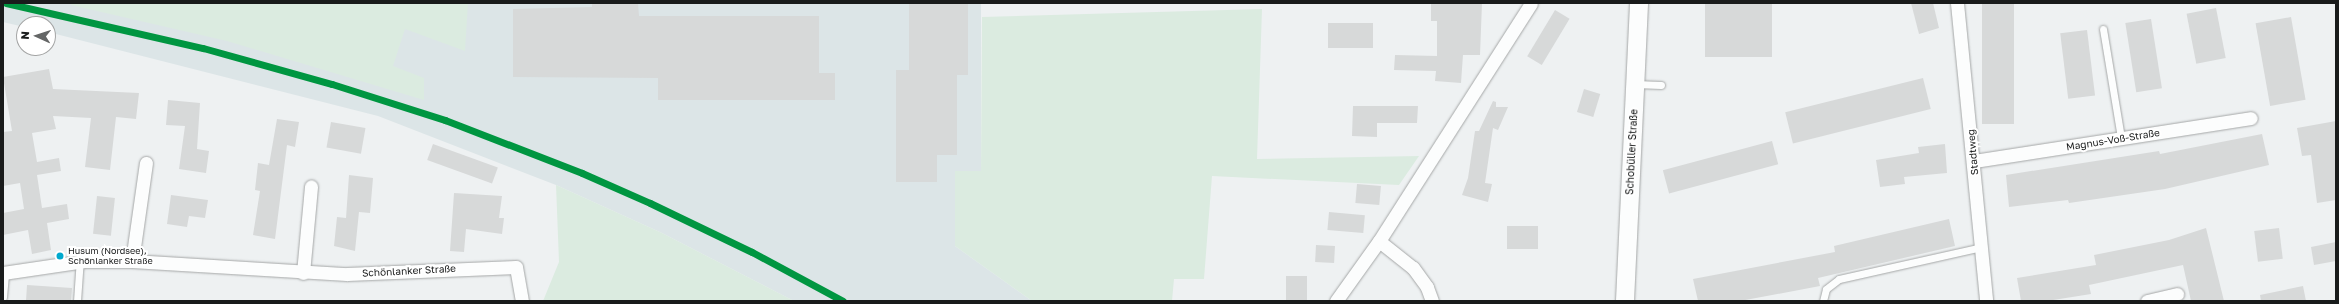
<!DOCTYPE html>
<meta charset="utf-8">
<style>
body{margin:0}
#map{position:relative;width:2339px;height:304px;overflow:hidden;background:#eef1f2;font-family:"Golos Text",sans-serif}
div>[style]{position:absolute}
.built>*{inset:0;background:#dce5e7}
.green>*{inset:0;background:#dbebe0}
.building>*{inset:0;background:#d7d9d9;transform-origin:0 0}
.roads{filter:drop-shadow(0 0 1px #a5a7a7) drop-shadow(0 0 1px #a5a7a7)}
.service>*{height:7px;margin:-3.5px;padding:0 3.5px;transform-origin:3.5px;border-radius:3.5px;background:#fcfdfd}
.minor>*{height:13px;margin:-6.5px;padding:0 6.5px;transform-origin:6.5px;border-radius:6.5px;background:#fcfdfd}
.secondary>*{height:18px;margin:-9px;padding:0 9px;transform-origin:9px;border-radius:9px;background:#fcfdfd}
.rail-1>*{height:7px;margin:-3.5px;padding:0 3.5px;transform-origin:3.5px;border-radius:3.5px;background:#009641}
.dots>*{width:11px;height:11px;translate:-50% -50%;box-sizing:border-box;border:2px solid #fff;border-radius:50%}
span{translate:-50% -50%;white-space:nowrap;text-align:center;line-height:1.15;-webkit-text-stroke:4px #fff;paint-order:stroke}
.bus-label{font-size:9px;color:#191b1b}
.left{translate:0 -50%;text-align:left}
.street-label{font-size:10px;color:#191b1b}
.frame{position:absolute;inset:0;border:4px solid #191b1b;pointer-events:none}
.north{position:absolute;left:16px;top:16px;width:40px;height:40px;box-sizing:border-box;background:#fff;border:1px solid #a3a4a4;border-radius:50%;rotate:273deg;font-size:11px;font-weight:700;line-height:16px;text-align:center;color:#191b1b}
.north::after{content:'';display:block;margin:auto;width:14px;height:18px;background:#646666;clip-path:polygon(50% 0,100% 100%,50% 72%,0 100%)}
</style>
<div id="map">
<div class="built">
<i style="clip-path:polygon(3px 3px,981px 3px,981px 171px,955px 171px,955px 246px,1032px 301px,794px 301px,662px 233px,556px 185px,378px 116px,48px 32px,48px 24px,24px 24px,24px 27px,3px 22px)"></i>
</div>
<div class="green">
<i style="clip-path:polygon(72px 3px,468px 3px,465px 51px,405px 29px,393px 66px,424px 78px,424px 100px,227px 41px,71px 5px)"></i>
<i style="clip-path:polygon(1262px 9px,1257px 159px,1419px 156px,1399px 185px,1212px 176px,1204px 279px,1174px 279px,1172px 301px,1032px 301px,955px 246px,955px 171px,981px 171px,982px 17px)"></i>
<i style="clip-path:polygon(556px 185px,662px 233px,794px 301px,543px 301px,559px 262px)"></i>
</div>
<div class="building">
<i style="clip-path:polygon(592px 3px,638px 3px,639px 16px,819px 16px,819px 73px,835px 73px,835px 100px,658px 100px,658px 78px,513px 77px,513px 9px,592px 7px)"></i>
<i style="clip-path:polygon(909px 3px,968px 3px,968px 75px,957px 75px,957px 155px,937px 155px,937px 182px,896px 182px,896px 70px,909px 70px)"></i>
<i style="clip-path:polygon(1431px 3px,1482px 3px,1480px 55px,1463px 55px,1461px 83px,1435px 81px,1436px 71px,1394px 70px,1395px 55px,1437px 56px,1437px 21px,1431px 21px)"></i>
<i style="left:1705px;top:3px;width:67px;height:54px"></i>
<i style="clip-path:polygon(1911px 3px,1933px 3px,1939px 28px,1919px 34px)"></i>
<i style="left:1982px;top:3px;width:32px;height:121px"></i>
<i style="left:2216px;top:8px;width:51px;height:30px;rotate:79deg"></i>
<i style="left:1555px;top:10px;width:17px;height:54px;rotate:31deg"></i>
<i style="left:2291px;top:17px;width:84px;height:36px;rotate:80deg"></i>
<i style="left:2151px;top:19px;width:70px;height:26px;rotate:81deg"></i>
<i style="left:1328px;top:23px;width:45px;height:25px"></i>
<i style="left:2087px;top:30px;width:66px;height:27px;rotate:83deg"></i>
<i style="clip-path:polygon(49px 69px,53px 89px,139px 93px,136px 119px,116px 117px,110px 170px,85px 167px,91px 118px,53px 116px,56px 129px,32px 133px,37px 162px,59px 158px,61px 171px,37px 175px,42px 208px,67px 204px,69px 219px,47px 223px,51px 250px,32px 254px,28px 230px,3px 235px,3px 213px,24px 209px,20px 183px,3px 186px,3px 132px,12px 131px,3px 77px)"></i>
<i style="left:1923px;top:78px;width:32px;height:142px;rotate:76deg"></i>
<i style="left:1584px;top:89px;width:17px;height:24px;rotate:17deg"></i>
<i style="clip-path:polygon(168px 100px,200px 103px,197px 149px,209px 151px,206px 173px,179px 169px,185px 126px,166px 125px)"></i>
<i style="clip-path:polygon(1493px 101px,1496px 102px,1496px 107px,1508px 107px,1498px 130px,1493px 128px,1485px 183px,1492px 184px,1488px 202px,1462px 195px,1468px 178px,1475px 131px,1479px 131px)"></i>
<i style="clip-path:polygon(1353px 106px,1418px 106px,1417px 123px,1377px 123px,1377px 137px,1352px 136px)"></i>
<i style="clip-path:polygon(277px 119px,299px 122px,295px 147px,287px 145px,275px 239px,253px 235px,260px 191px,255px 190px,258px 163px,269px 165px)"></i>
<i style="clip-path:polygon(2336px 121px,2336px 200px,2317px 203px,2311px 155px,2302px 156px,2297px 128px)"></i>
<i style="left:331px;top:122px;width:35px;height:26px;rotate:10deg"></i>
<i style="clip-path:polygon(2262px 134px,2269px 165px,2165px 189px,2069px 203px,2068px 200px,2009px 207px,2006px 175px,2159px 151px,2160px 154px)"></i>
<i style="left:1772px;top:141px;width:24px;height:113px;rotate:75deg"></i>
<i style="left:433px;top:144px;width:69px;height:17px;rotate:20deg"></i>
<i style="clip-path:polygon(1945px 144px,1947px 173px,1904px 177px,1905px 184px,1880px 187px,1876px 160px,1919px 153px,1918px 147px)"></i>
<i style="clip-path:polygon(349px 175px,373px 178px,370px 213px,359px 212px,355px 251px,334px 246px,337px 217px,346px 218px)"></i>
<i style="left:1357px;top:184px;width:24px;height:19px;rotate:5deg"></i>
<i style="clip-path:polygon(454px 193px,502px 196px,499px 218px,504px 218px,502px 234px,466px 229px,464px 252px,450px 251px)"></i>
<i style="clip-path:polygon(171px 195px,208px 200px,205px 218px,189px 216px,187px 227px,167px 224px)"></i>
<i style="left:97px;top:196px;width:18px;height:38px;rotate:6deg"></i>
<i style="left:1329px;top:212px;width:36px;height:18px;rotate:5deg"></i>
<i style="clip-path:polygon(1949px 219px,1955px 246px,1818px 278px,1820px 286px,1740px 301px,1698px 301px,1693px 279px,1835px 252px,1834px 246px)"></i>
<i style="left:1507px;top:226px;width:31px;height:23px"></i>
<i style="clip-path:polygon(2206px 228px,2224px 301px,2191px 301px,2183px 265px,2089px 285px,2091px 294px,2047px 301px,2021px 301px,2017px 278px,2096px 265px,2094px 255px,2169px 240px)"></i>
<i style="left:2279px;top:228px;width:31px;height:25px;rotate:83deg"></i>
<i style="clip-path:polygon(2336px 242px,2336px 261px,2314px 265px,2311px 247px)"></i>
<i style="left:1316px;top:245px;width:19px;height:17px;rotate:3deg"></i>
<i style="left:1286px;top:276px;width:21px;height:25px"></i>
<i style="clip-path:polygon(27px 285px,72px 288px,71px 301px,26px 301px)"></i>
<i style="clip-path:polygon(2303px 286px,2306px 301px,2261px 301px,2260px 295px)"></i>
</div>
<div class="roads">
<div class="service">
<i style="left:2103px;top:29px;width:110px;rotate:80.6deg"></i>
<i style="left:1635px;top:84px;width:26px;rotate:2deg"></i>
<i style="left:3px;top:297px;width:24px;rotate:-85deg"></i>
<i style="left:77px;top:301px;width:39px;rotate:-86deg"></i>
<i style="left:1823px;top:301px;width:12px;rotate:-76deg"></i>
<i style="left:1826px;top:289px;width:16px;rotate:-38deg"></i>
<i style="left:1839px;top:279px;width:147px;rotate:-12.6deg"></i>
</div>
<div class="minor">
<i style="left:1957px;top:3px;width:299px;rotate:84.4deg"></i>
<i style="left:1974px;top:161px;width:280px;rotate:-8.8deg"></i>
<i style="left:132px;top:261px;width:99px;rotate:-81.9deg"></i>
<i style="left:3px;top:273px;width:82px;rotate:-8.4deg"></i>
<i style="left:84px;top:261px;width:48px"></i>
<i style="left:132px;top:261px;width:215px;rotate:3.5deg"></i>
<i style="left:347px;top:274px;width:169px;rotate:-2.4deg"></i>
<i style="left:516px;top:267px;width:35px;rotate:80deg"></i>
<i style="left:303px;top:273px;width:87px;rotate:-84.7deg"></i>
<i style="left:1336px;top:301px;width:74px;rotate:-54.4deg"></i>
<i style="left:1432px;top:301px;width:15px;rotate:-110deg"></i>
<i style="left:1427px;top:287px;width:24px;rotate:-126deg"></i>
<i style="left:1413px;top:268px;width:43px;rotate:-141.5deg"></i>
<i style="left:1379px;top:241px;width:282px;rotate:-57.4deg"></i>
<i style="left:2147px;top:301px;width:31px;rotate:-13deg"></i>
</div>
<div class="secondary">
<i style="left:1625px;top:301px;width:298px;rotate:-87.3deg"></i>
</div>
</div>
<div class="rail-1">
<i style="left:6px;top:3px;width:202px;rotate:12.9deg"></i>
<i style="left:203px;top:48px;width:134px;rotate:15.6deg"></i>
<i style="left:332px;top:84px;width:119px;rotate:17.7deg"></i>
<i style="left:445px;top:120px;width:147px;rotate:21.1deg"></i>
<i style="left:582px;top:173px;width:74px;rotate:23.8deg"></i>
<i style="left:650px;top:203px;width:113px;rotate:25.7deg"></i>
<i style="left:752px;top:252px;width:103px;rotate:28.3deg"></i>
</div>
<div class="dots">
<i style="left:60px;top:256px;background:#00a9ce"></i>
</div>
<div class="bus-label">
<span class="left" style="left:68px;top:256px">Husum (Nordsee),<br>Schönlanker Straße</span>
</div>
<div class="street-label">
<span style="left:2113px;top:140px;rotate:-9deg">Magnus-Voß-Straße</span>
<span style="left:1632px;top:152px;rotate:-87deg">Schobüller Straße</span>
<span style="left:1973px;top:152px;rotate:-95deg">Stadtweg</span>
<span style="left:409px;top:271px;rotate:-3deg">Schönlanker Straße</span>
</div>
<div class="frame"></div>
<div class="north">N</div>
</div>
